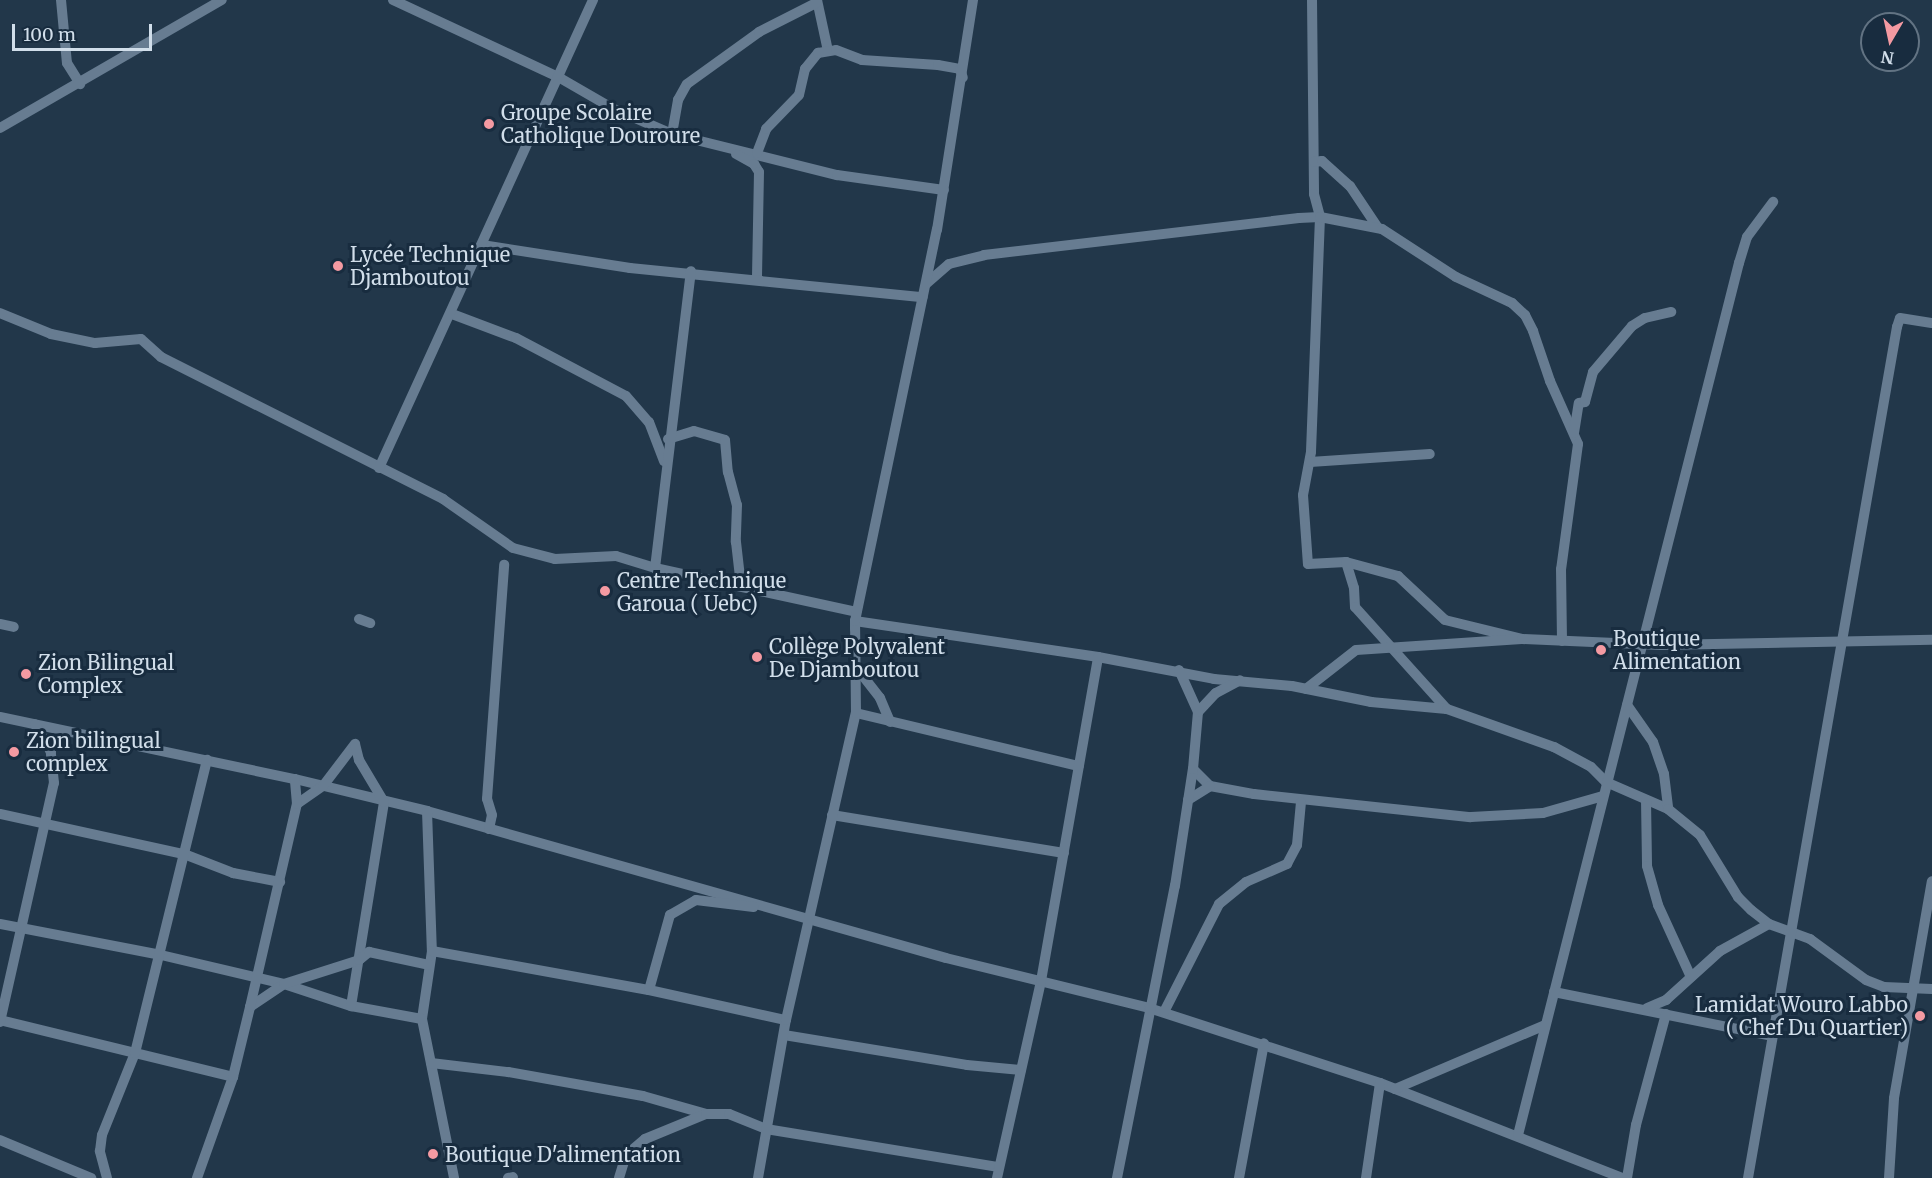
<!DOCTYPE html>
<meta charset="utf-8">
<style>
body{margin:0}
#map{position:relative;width:1932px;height:1178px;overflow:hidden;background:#22374a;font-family:Merriweather,serif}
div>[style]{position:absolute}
.minor>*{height:10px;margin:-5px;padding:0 5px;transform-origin:5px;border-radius:5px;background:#677c91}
.dots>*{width:16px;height:16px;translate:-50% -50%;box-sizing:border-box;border:3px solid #182c3f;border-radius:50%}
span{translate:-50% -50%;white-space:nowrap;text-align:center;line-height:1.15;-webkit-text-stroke:6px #182c3f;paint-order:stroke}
.poi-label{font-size:20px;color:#d1deea}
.left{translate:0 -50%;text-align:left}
.right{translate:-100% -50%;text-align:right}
.north{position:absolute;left:1860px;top:12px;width:60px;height:60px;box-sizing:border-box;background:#182c3f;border:2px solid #627383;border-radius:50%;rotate:189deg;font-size:16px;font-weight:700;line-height:24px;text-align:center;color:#d1deea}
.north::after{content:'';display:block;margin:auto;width:21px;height:27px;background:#f49aa2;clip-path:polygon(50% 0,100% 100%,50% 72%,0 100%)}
.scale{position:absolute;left:12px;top:24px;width:140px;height:27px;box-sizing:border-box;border:3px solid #d1deea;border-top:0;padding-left:8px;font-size:18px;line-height:21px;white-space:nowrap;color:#d1deea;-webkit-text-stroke:4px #182c3f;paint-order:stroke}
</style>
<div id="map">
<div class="minor">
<i style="left:61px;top:0;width:63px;rotate:84.6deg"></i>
<i style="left:67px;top:63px;width:25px;rotate:58deg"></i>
<i style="left:393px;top:0;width:184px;rotate:25deg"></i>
<i style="left:560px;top:78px;width:60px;rotate:30deg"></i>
<i style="left:612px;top:108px;width:65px;rotate:23.4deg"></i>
<i style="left:672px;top:134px;width:170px;rotate:14deg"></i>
<i style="left:837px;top:175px;width:108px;rotate:8deg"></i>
<i style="left:817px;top:0;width:52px;rotate:77.8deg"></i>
<i style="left:1312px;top:0;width:194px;rotate:89.4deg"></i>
<i style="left:1314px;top:194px;width:24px;rotate:75deg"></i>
<i style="left:1320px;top:217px;width:235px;rotate:92.2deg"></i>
<i style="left:1311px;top:452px;width:44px;rotate:100.5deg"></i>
<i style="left:1303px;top:495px;width:69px;rotate:85.9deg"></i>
<i style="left:1308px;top:564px;width:38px;rotate:-3deg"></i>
<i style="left:1346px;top:562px;width:54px;rotate:15.1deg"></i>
<i style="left:1398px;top:576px;width:64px;rotate:43.1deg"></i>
<i style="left:1445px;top:620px;width:79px;rotate:13.9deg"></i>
<i style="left:0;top:128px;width:256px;rotate:-30deg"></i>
<i style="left:672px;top:134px;width:35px;rotate:-80deg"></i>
<i style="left:678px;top:100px;width:18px;rotate:-61deg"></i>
<i style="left:687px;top:84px;width:89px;rotate:-35.8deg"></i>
<i style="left:759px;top:32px;width:64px;rotate:-27deg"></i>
<i style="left:757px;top:153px;width:26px;rotate:-69deg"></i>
<i style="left:766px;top:129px;width:47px;rotate:-45.9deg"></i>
<i style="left:799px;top:95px;width:27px;rotate:-77deg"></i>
<i style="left:805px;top:69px;width:21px;rotate:-51deg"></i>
<i style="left:818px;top:53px;width:18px;rotate:-9deg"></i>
<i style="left:836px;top:50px;width:28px;rotate:21deg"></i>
<i style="left:862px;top:60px;width:76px;rotate:3.8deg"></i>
<i style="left:938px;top:65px;width:22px;rotate:10deg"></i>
<i style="left:960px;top:69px;width:9px;rotate:72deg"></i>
<i style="left:736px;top:154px;width:21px;rotate:29deg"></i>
<i style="left:754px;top:164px;width:9px;rotate:58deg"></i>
<i style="left:759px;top:172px;width:107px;rotate:91.1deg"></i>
<i style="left:1314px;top:162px;width:8px;rotate:-7deg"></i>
<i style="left:1322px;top:161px;width:38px;rotate:42deg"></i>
<i style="left:1350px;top:186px;width:50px;rotate:56.3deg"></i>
<i style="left:482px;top:245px;width:150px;rotate:8.8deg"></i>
<i style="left:630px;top:268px;width:294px;rotate:5.7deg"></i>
<i style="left:926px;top:284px;width:30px;rotate:-41deg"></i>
<i style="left:949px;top:264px;width:36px;rotate:-14deg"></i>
<i style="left:984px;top:255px;width:317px;rotate:-6.7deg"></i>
<i style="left:1299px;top:218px;width:21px;rotate:-3deg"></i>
<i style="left:1320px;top:217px;width:63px;rotate:11deg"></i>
<i style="left:1382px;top:229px;width:88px;rotate:33deg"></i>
<i style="left:1456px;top:277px;width:62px;rotate:24.9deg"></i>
<i style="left:1512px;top:303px;width:18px;rotate:43deg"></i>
<i style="left:1525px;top:315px;width:18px;rotate:63deg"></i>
<i style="left:1533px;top:331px;width:53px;rotate:71.2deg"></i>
<i style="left:1550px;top:381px;width:69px;rotate:66deg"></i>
<i style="left:1578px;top:444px;width:126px;rotate:97.7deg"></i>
<i style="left:1561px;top:569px;width:72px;rotate:89.2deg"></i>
<i style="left:0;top:313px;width:55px;rotate:22.4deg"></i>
<i style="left:51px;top:334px;width:45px;rotate:11.6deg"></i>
<i style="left:95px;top:343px;width:46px;rotate:-5deg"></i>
<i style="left:141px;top:339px;width:27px;rotate:42deg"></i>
<i style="left:161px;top:357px;width:316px;rotate:26.7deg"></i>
<i style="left:443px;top:499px;width:85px;rotate:35deg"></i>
<i style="left:513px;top:548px;width:43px;rotate:14.7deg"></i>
<i style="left:555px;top:559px;width:61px;rotate:-2.8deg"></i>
<i style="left:616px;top:556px;width:41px;rotate:17.1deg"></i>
<i style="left:655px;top:568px;width:206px;rotate:12.3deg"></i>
<i style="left:452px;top:314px;width:68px;rotate:20.6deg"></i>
<i style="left:516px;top:338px;width:124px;rotate:27.8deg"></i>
<i style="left:626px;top:396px;width:35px;rotate:49deg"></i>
<i style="left:649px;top:422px;width:42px;rotate:69deg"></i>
<i style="left:1574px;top:433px;width:30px;rotate:-81deg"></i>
<i style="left:1579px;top:403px;width:6px;rotate:-9deg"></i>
<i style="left:1585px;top:402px;width:31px;rotate:-75deg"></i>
<i style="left:1593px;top:372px;width:60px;rotate:-49.7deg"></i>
<i style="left:1632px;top:326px;width:15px;rotate:-32deg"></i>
<i style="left:1645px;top:318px;width:27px;rotate:-13deg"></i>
<i style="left:668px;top:439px;width:27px;rotate:-17deg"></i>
<i style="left:694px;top:431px;width:32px;rotate:16deg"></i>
<i style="left:725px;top:440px;width:32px;rotate:85deg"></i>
<i style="left:728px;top:472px;width:34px;rotate:75deg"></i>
<i style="left:737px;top:505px;width:37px;rotate:92deg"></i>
<i style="left:736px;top:542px;width:44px;rotate:83.5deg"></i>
<i style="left:1310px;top:462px;width:120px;rotate:-3.8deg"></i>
<i style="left:379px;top:468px;width:515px;rotate:-65.43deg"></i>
<i style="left:1346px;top:562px;width:27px;rotate:73deg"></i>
<i style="left:1354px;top:588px;width:19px;rotate:87deg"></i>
<i style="left:1355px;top:607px;width:137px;rotate:48deg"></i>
<i style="left:655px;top:568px;width:299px;rotate:-83.1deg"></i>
<i style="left:359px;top:619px;width:12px;rotate:20deg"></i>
<i style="left:0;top:624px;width:14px;rotate:12deg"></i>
<i style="left:855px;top:629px;width:8px;rotate:-90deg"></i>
<i style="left:855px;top:621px;width:246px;rotate:8.4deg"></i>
<i style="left:1098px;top:657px;width:118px;rotate:10.7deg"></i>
<i style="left:1214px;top:679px;width:78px;rotate:5.1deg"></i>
<i style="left:1292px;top:686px;width:81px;rotate:11.4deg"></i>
<i style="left:1371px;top:702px;width:76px;rotate:5.3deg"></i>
<i style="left:1447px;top:709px;width:114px;rotate:19.6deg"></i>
<i style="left:1554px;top:747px;width:42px;rotate:28.4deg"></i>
<i style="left:1591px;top:767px;width:21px;rotate:45deg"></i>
<i style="left:1606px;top:782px;width:68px;rotate:23.5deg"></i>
<i style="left:859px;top:671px;width:34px;rotate:52deg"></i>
<i style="left:880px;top:698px;width:26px;rotate:67deg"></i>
<i style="left:1306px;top:689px;width:63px;rotate:-38deg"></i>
<i style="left:1356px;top:650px;width:166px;rotate:-3.8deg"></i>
<i style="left:1522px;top:639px;width:139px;rotate:2.5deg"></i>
<i style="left:1661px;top:645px;width:271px;rotate:-1.1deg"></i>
<i style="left:1627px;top:705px;width:45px;rotate:54.9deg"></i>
<i style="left:1653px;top:742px;width:34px;rotate:71deg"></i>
<i style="left:1664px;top:774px;width:35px;rotate:83deg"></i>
<i style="left:1668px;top:809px;width:41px;rotate:39.1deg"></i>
<i style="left:1700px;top:835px;width:73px;rotate:58.5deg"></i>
<i style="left:1738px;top:897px;width:18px;rotate:45deg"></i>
<i style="left:1751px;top:910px;width:23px;rotate:38deg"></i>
<i style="left:1769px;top:924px;width:44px;rotate:20.1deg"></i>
<i style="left:1810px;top:939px;width:69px;rotate:36.2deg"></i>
<i style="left:1866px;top:980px;width:19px;rotate:21deg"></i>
<i style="left:1884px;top:987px;width:48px;rotate:2.4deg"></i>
<i style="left:1198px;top:712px;width:26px;rotate:-47deg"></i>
<i style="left:1216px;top:693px;width:27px;rotate:-28deg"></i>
<i style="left:856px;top:713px;width:229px;rotate:13.4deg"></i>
<i style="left:0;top:717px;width:301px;rotate:11.9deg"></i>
<i style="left:295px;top:779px;width:136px;rotate:13.6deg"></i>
<i style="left:427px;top:811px;width:539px;rotate:15.81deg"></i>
<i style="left:946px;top:958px;width:209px;rotate:13.8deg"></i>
<i style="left:1149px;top:1008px;width:243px;rotate:18deg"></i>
<i style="left:1380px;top:1083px;width:260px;rotate:21.4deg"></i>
<i style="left:1193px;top:769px;width:24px;rotate:45deg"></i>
<i style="left:1210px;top:786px;width:45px;rotate:10.3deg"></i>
<i style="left:1254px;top:794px;width:218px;rotate:6.1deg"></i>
<i style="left:1471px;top:817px;width:72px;rotate:-3.2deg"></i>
<i style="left:1543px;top:813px;width:62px;rotate:-15.8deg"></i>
<i style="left:1188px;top:800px;width:26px;rotate:-32deg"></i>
<i style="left:1646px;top:800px;width:66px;rotate:89.1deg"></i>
<i style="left:1647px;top:866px;width:41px;rotate:74.2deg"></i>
<i style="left:1658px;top:905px;width:79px;rotate:65.4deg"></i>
<i style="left:297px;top:804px;width:32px;rotate:-35deg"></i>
<i style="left:323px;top:786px;width:53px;rotate:-52.7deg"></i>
<i style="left:427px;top:811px;width:140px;rotate:88deg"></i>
<i style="left:432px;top:951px;width:69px;rotate:98.4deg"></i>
<i style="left:422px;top:1019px;width:162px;rotate:78.6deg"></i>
<i style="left:0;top:814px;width:188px;rotate:12.3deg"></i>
<i style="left:184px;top:854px;width:53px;rotate:21.2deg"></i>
<i style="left:233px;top:873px;width:48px;rotate:10.8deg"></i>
<i style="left:832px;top:815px;width:235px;rotate:9.3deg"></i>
<i style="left:489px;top:829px;width:14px;rotate:-78deg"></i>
<i style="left:492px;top:815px;width:17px;rotate:-107deg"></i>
<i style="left:487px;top:799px;width:235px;rotate:-85.8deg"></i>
<i style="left:0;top:924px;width:164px;rotate:10.9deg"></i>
<i style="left:161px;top:955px;width:126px;rotate:13.3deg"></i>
<i style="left:284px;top:984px;width:71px;rotate:18.2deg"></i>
<i style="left:351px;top:1006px;width:72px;rotate:10.4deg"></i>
<i style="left:432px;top:951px;width:220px;rotate:10.2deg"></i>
<i style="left:649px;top:990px;width:140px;rotate:12.4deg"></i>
<i style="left:649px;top:990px;width:78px;rotate:-74.4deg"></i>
<i style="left:670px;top:915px;width:30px;rotate:-30deg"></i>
<i style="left:696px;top:900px;width:58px;rotate:6.9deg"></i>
<i style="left:1554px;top:992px;width:222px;rotate:11.4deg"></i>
<i style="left:351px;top:1006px;width:207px;rotate:-80.8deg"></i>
<i style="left:384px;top:802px;width:49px;rotate:-120.8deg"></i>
<i style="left:359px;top:760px;width:16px;rotate:-104deg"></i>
<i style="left:250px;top:1007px;width:41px;rotate:-34.1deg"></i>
<i style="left:284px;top:984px;width:79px;rotate:-17.7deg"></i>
<i style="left:359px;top:960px;width:13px;rotate:-39deg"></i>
<i style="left:369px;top:952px;width:61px;rotate:12.2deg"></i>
<i style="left:1647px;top:1008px;width:21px;rotate:-23deg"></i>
<i style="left:1666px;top:1000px;width:73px;rotate:-42.2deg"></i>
<i style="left:1720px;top:951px;width:56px;rotate:-28.9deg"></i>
<i style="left:1164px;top:1012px;width:121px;rotate:-63deg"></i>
<i style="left:1219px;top:904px;width:35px;rotate:-39deg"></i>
<i style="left:1246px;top:882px;width:45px;rotate:-23.7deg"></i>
<i style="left:1287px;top:864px;width:21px;rotate:-62deg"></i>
<i style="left:1297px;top:845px;width:43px;rotate:-84.7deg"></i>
<i style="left:0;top:1020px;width:240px;rotate:13.7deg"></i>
<i style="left:0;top:1022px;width:245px;rotate:-77.3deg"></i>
<i style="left:54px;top:783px;width:31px;rotate:-96deg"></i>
<i style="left:51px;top:752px;width:32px;rotate:-120deg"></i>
<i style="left:784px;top:1035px;width:185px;rotate:9.3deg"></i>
<i style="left:967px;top:1065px;width:54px;rotate:5.3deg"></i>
<i style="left:431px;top:1063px;width:78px;rotate:6.7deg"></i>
<i style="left:508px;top:1072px;width:137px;rotate:10.1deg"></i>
<i style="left:643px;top:1096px;width:66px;rotate:15.9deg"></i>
<i style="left:1395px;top:1089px;width:163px;rotate:-23.1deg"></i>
<i style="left:1518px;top:1135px;width:900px;rotate:-75.78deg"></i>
<i style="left:1739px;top:263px;width:27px;rotate:-73deg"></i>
<i style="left:1747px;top:237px;width:44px;rotate:-53.4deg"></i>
<i style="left:0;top:1140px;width:99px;rotate:22.7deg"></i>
<i style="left:107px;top:1178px;width:28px;rotate:-105deg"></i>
<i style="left:100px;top:1151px;width:16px;rotate:-83deg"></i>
<i style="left:102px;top:1135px;width:88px;rotate:-68.1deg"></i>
<i style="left:135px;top:1053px;width:302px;rotate:-76.2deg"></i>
<i style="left:197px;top:1178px;width:107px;rotate:-70.4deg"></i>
<i style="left:233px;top:1077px;width:72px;rotate:-76.3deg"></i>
<i style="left:250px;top:1007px;width:208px;rotate:-77deg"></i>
<i style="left:297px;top:804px;width:25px;rotate:-95deg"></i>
<i style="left:508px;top:1178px;width:5px;rotate:-11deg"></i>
<i style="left:619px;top:1178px;width:24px;rotate:-73deg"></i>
<i style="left:626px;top:1155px;width:25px;rotate:-40deg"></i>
<i style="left:645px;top:1139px;width:66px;rotate:-22.3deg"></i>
<i style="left:706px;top:1114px;width:23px"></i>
<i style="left:729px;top:1114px;width:40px;rotate:22deg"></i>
<i style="left:766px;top:1129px;width:236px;rotate:9.3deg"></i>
<i style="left:758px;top:1178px;width:160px;rotate:-80deg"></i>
<i style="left:786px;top:1020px;width:315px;rotate:-77.2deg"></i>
<i style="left:856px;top:713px;width:92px;rotate:-90.6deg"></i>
<i style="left:855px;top:621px;width:400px;rotate:-78.2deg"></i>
<i style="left:937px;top:230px;width:233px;rotate:-81.1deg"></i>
<i style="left:997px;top:1178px;width:202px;rotate:-77.4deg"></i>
<i style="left:1041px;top:981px;width:329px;rotate:-80deg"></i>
<i style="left:1117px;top:1178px;width:298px;rotate:-78.8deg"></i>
<i style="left:1175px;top:886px;width:118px;rotate:-81.3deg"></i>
<i style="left:1193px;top:769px;width:57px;rotate:-85deg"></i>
<i style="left:1198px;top:712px;width:46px;rotate:-114.3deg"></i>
<i style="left:1239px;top:1178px;width:137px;rotate:-79.5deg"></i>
<i style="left:1366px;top:1178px;width:96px;rotate:-81.6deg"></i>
<i style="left:1627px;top:1178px;width:54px;rotate:-80.4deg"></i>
<i style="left:1636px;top:1125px;width:115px;rotate:-74.9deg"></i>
<i style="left:1748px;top:1178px;width:864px;rotate:-80.07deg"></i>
<i style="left:1897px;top:327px;width:9px;rotate:-72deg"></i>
<i style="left:1900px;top:318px;width:32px;rotate:9deg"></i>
<i style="left:1889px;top:1178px;width:80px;rotate:-86.4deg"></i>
<i style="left:1894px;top:1098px;width:220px;rotate:-80.1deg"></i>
</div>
<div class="dots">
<i style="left:489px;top:124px;background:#f49aa2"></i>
<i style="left:338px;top:266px;background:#f49aa2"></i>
<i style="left:605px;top:591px;background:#f49aa2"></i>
<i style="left:1601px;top:650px;background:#f49aa2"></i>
<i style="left:757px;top:657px;background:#f49aa2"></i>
<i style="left:26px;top:674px;background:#f49aa2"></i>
<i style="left:14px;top:752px;background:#f49aa2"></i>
<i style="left:1920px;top:1016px;background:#f49aa2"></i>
<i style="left:433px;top:1154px;background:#f49aa2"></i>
</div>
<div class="poi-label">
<span class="left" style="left:501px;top:124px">Groupe Scolaire<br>Catholique Douroure</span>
<span class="left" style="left:350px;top:266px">Lycée Technique<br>Djamboutou</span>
<span class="left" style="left:617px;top:592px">Centre Technique<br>Garoua ( Uebc)</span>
<span class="left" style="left:1613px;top:650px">Boutique<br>Alimentation</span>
<span class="left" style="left:769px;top:658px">Collège Polyvalent<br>De Djamboutou</span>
<span class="left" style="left:38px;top:674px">Zion Bilingual<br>Complex</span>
<span class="left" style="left:26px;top:752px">Zion bilingual<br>complex</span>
<span class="right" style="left:1908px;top:1016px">Lamidat Wouro Labbo<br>( Chef Du Quartier)</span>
<span class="left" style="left:445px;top:1154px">Boutique D'alimentation</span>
</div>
<div class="north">N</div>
<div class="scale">100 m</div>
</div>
